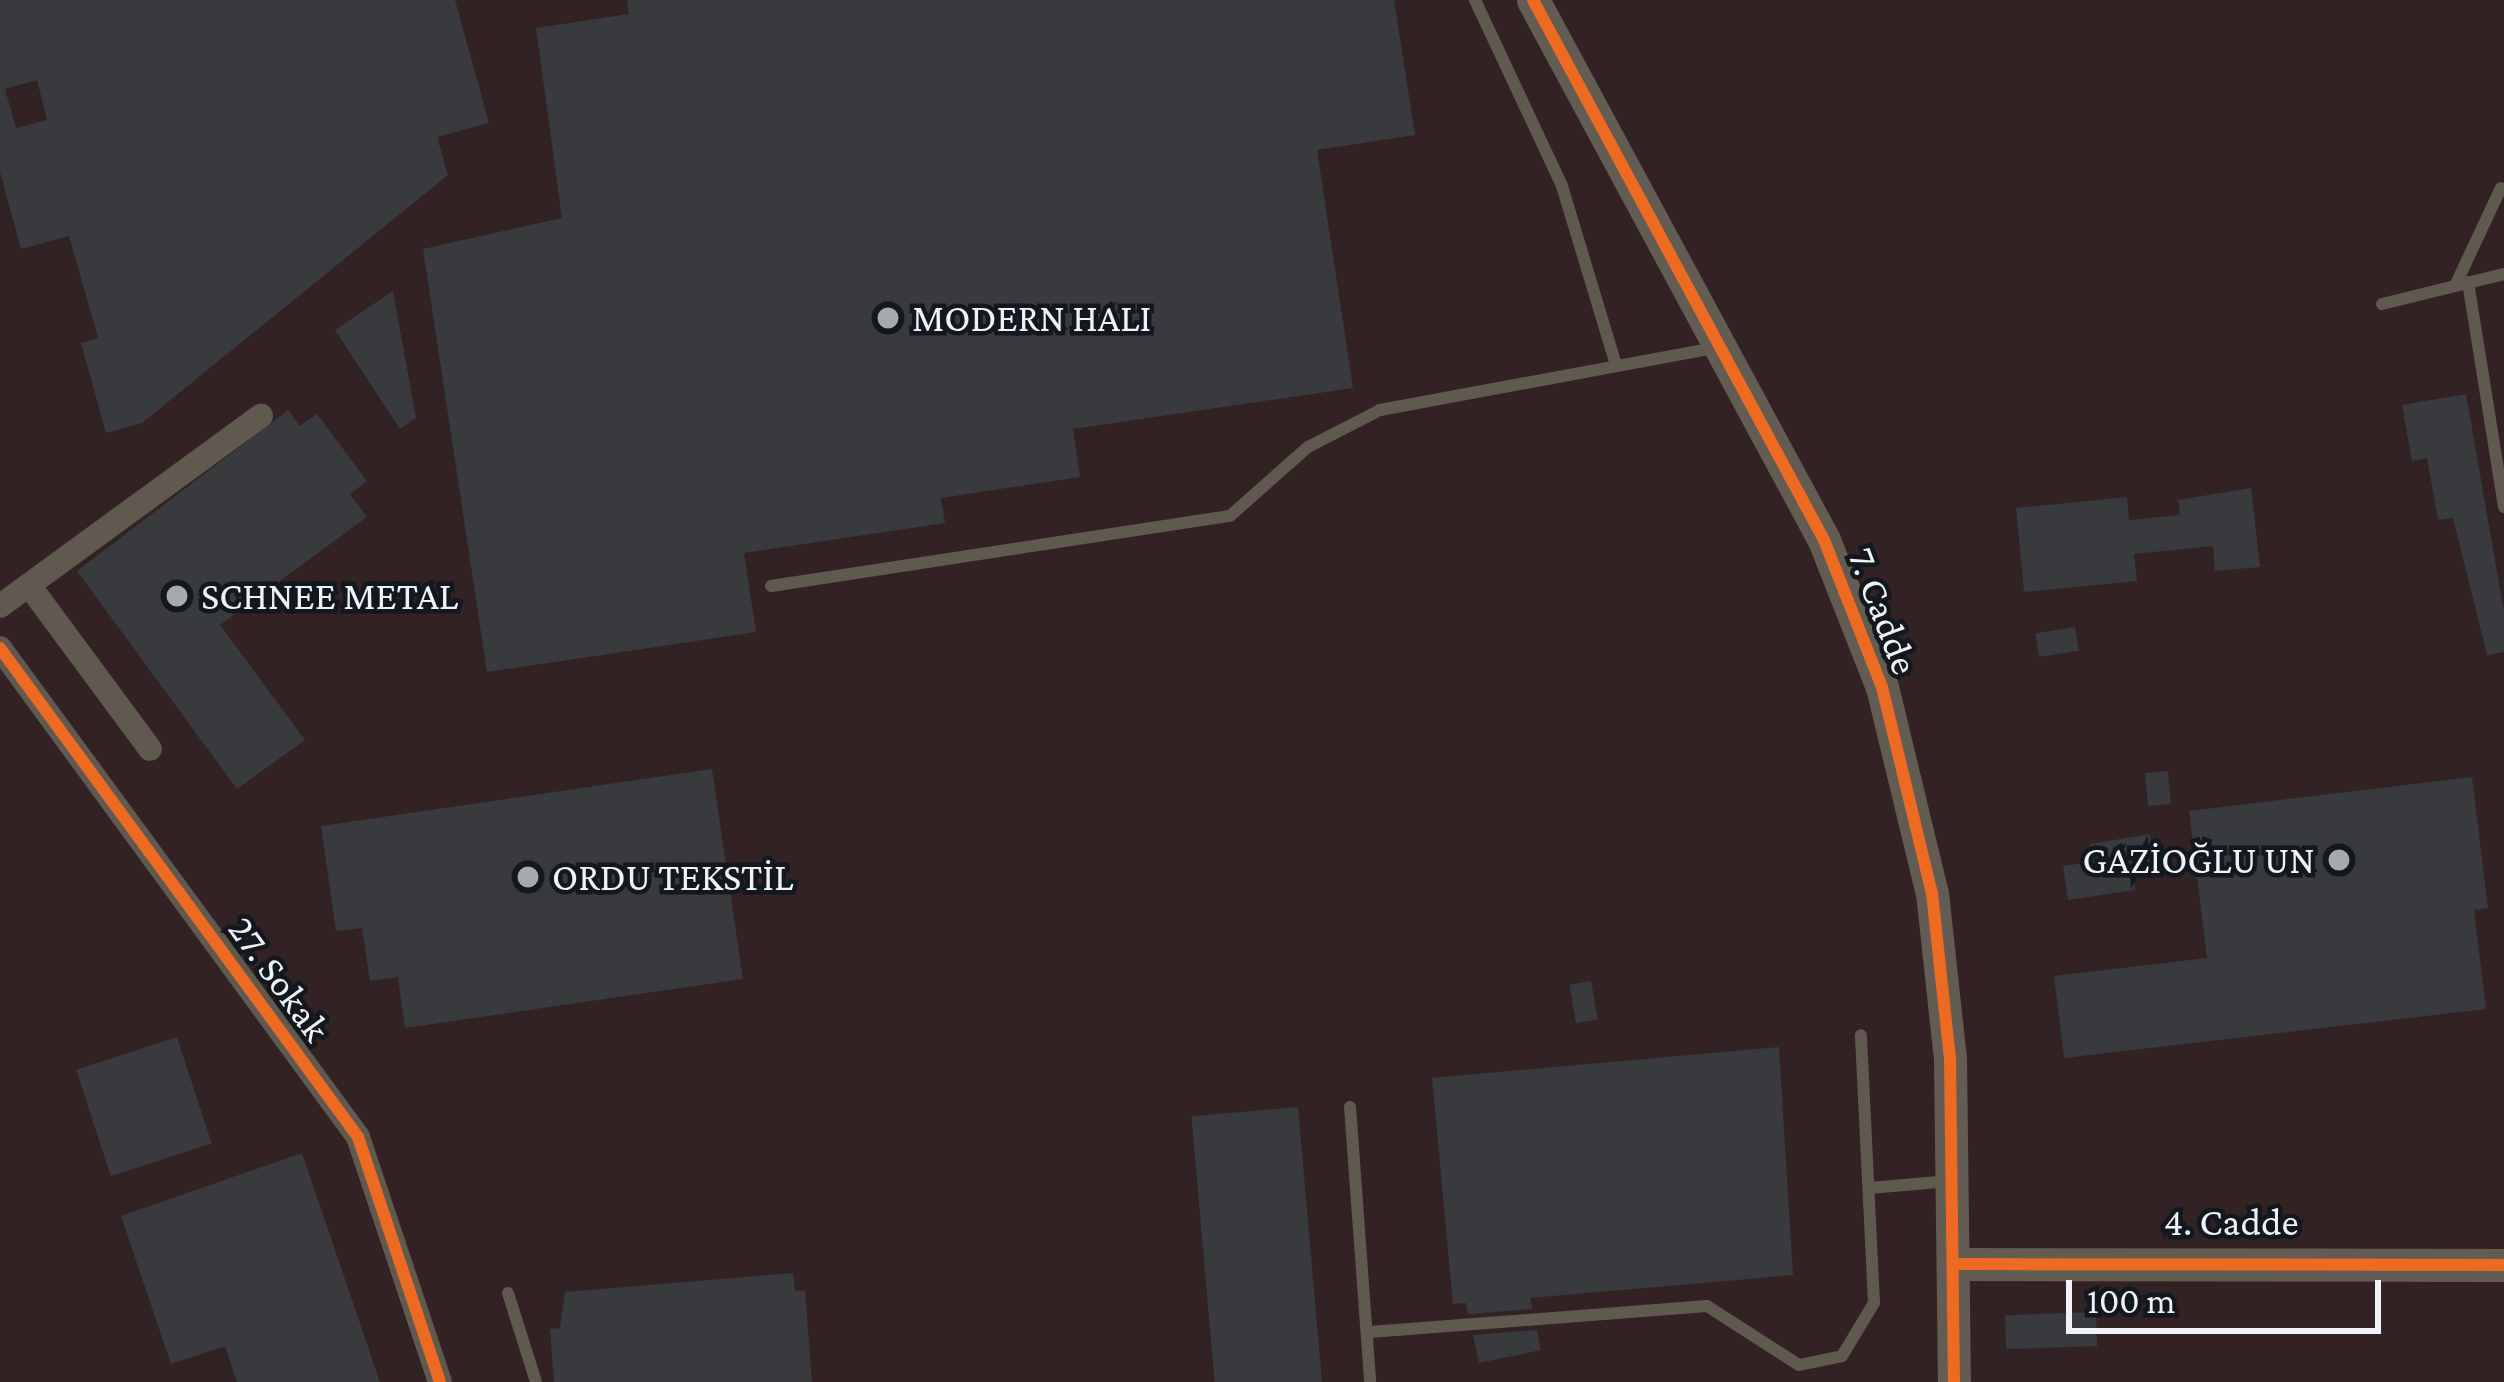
<!DOCTYPE html>
<meta charset="utf-8">
<style>
body{margin:0}
#map{position:relative;width:2504px;height:1382px;overflow:hidden;background:#202225;font-family:"Crimson Pro",serif}
div>[style]{position:absolute}
.industrial>*{inset:0;background:#322224;transform-origin:0 0}
.building>*{inset:0;background:#383a3d;transform-origin:0 0}
.lane>*{height:12px;margin:-6px;padding:0 6px;transform-origin:6px;border-radius:6px;background:#605950}
.street>*{height:24px;margin:-12px;padding:0 12px;transform-origin:12px;border-radius:12px;background:#605950}
.secondary>*{height:33px;margin:-16.5px;padding:0 16.5px;transform-origin:16.5px;border-radius:16.5px;background:#635c52}
.cycleway>*{height:12px;margin:-6px;padding:0 6px;transform-origin:6px;border-radius:6px;background:#ed6a23}
.dots>*{width:33px;height:33px;translate:-50% -50%;box-sizing:border-box;border:6px solid #13181e;border-radius:50%}
span{translate:-50% -50%;white-space:nowrap;text-align:center;line-height:1.15;-webkit-text-stroke:9px #13181e;paint-order:stroke}
.poi-label{font-size:39px;color:#eff2f7}
.left{translate:0 -50%;text-align:left}
.right{translate:-100% -50%;text-align:right}
.street-label{font-size:39px;color:#eff2f7}
.scale{position:absolute;left:2066px;top:1280px;width:315px;height:54px;box-sizing:border-box;border:6px solid #eff2f7;border-top:0;padding-left:15px;font-size:36px;line-height:42px;white-space:nowrap;color:#eff2f7;-webkit-text-stroke:9px #13181e;paint-order:stroke}
</style>
<div id="map">
<div class="industrial">
<i style="left:0;top:0;width:2504px;height:1382px"></i>
</div>
<div class="building">
<i style="clip-path:polygon(evenodd,0 0,455px 0,489px 123px,437px 137px,448px 175px,142px 423px,106px 433px,81px 343px,98px 338px,69px 236px,21px 249px,0 172px,0 0,37px 80px,47px 120px,16px 128px,5px 89px,37px 80px)"></i>
<i style="clip-path:polygon(627px 0,1394px 0,1415px 135px,1317px 150px,1353px 388px,1073px 429px,1080px 477px,941px 498px,945px 523px,744px 553px,756px 632px,487px 672px,423px 249px,562px 218px,536px 28px,629px 14px)"></i>
<i style="clip-path:polygon(393px 291px,416px 418px,400px 429px,335px 330px)"></i>
<i style="clip-path:polygon(2466px 394px,2504px 612px,2504px 652px,2487px 655px,2453px 518px,2438px 520px,2427px 458px,2412px 461px,2402px 405px)"></i>
<i style="clip-path:polygon(288px 410px,300px 426px,317px 414px,367px 481px,350px 494px,367px 517px,220px 625px,305px 740px,237px 789px,77px 571px)"></i>
<i style="clip-path:polygon(2251px 488px,2260px 567px,2215px 571px,2213px 546px,2134px 554px,2137px 581px,2024px 592px,2016px 508px,2127px 497px,2129px 520px,2180px 515px,2178px 500px)"></i>
<i style="left:2075px;top:627px;width:24px;height:40px;rotate:81deg"></i>
<i style="clip-path:polygon(712px 769px,743px 979px,405px 1028px,398px 977px,370px 981px,362px 928px,336px 931px,321px 826px)"></i>
<i style="left:2168px;top:771px;width:33px;height:23px;rotate:85deg"></i>
<i style="clip-path:polygon(2472px 777px,2488px 908px,2474px 910px,2486px 1009px,2064px 1058px,2054px 976px,2207px 958px,2189px 811px)"></i>
<i style="clip-path:polygon(2150px 834px,2156px 873px,2133px 877px,2135px 890px,2068px 900px,2063px 866px,2093px 862px,2090px 844px)"></i>
<i style="left:1591px;top:981px;width:39px;height:22px;rotate:80deg"></i>
<i style="left:177px;top:1037px;width:112px;height:106px;rotate:72deg"></i>
<i style="clip-path:polygon(1779px 1047px,1793px 1275px,1530px 1298px,1533px 1309px,1468px 1314px,1466px 1303px,1453px 1304px,1432px 1078px)"></i>
<i style="left:1298px;top:1107px;width:276px;height:107px;rotate:85deg"></i>
<i style="clip-path:polygon(302px 1153px,380px 1382px,237px 1382px,225px 1346px,171px 1364px,121px 1216px)"></i>
<i style="clip-path:polygon(793px 1273px,795px 1291px,805px 1290px,812px 1382px,554px 1382px,550px 1329px,560px 1328px,565px 1292px)"></i>
<i style="left:2096px;top:1312px;width:34px;height:91px;rotate:88deg"></i>
<i style="clip-path:polygon(1537px 1330px,1541px 1350px,1479px 1363px,1473px 1335px)"></i>
</div>
<div class="lane">
<i style="left:1475px;top:0;width:205px;rotate:64.9deg"></i>
<i style="left:1562px;top:186px;width:184px;rotate:73.2deg"></i>
<i style="left:2468px;top:282px;width:228px;rotate:80.9deg"></i>
<i style="left:2455px;top:286px;width:108px;rotate:-64.9deg"></i>
<i style="left:2382px;top:304px;width:126px;rotate:-13.8deg"></i>
<i style="left:771px;top:586px;width:464px;rotate:-8.7deg"></i>
<i style="left:1230px;top:516px;width:104px;rotate:-41.5deg"></i>
<i style="left:1308px;top:447px;width:81px;rotate:-27.2deg"></i>
<i style="left:1380px;top:410px;width:342px;rotate:-10.5deg"></i>
<i style="left:1350px;top:1107px;width:276px;rotate:85.8deg"></i>
<i style="left:1869px;top:1188px;width:82px;rotate:-4.9deg"></i>
<i style="left:508px;top:1293px;width:93px;rotate:72.5deg"></i>
<i style="left:1370px;top:1332px;width:338px;rotate:-4.4deg"></i>
<i style="left:1707px;top:1306px;width:109px;rotate:32.7deg"></i>
<i style="left:1799px;top:1365px;width:44px;rotate:-11.8deg"></i>
<i style="left:1842px;top:1356px;width:62px;rotate:-58.9deg"></i>
<i style="left:1874px;top:1303px;width:268px;rotate:-92.8deg"></i>
</div>
<div class="street">
<i style="left:31px;top:588px;width:200px;rotate:53.5deg"></i>
<i style="left:0;top:606px;width:323px;rotate:-36.1deg"></i>
<i style="left:0;top:648px;width:606px;rotate:53.79deg"></i>
<i style="left:358px;top:1137px;width:258px;rotate:71.5deg"></i>
</div>
<div class="secondary">
<i style="left:1533px;top:0;width:613px;rotate:61.68deg"></i>
<i style="left:1824px;top:540px;width:158px;rotate:68.5deg"></i>
<i style="left:1882px;top:687px;width:212px;rotate:76.4deg"></i>
<i style="left:1932px;top:893px;width:166px;rotate:83.8deg"></i>
<i style="left:1950px;top:1058px;width:324px;rotate:89.3deg"></i>
<i style="left:1958px;top:1264px;width:546px;rotate:0.1deg"></i>
</div>
<div class="cycleway">
<i style="left:1533px;top:0;width:613px;rotate:61.68deg"></i>
<i style="left:1824px;top:540px;width:158px;rotate:68.5deg"></i>
<i style="left:1882px;top:687px;width:212px;rotate:76.4deg"></i>
<i style="left:1932px;top:893px;width:166px;rotate:83.8deg"></i>
<i style="left:1950px;top:1058px;width:324px;rotate:89.3deg"></i>
<i style="left:0;top:648px;width:606px;rotate:53.79deg"></i>
<i style="left:358px;top:1137px;width:258px;rotate:71.5deg"></i>
<i style="left:1958px;top:1264px;width:546px;rotate:0.1deg"></i>
</div>
<div class="dots">
<i style="left:888px;top:318px;background:#a7a9ae"></i>
<i style="left:177px;top:596px;background:#a7a9ae"></i>
<i style="left:2339px;top:860px;background:#a7a9ae"></i>
<i style="left:528px;top:877px;background:#a7a9ae"></i>
</div>
<div class="poi-label">
<span class="left" style="left:912px;top:318px">MODERN HALI</span>
<span class="left" style="left:201px;top:596px">SCHNEE METAL</span>
<span class="right" style="left:2315px;top:860px">GAZİOĞLU UN</span>
<span class="left" style="left:552px;top:877px">ORDU TEKSTİL</span>
</div>
<div class="street-label">
<span style="left:1883px;top:611px;rotate:69deg">7. Cadde</span>
<span style="left:279px;top:979px;rotate:54deg">27. Sokak</span>
<span style="left:2231px;top:1222px">4. Cadde</span>
</div>
<div class="scale">100 m</div>
</div>
